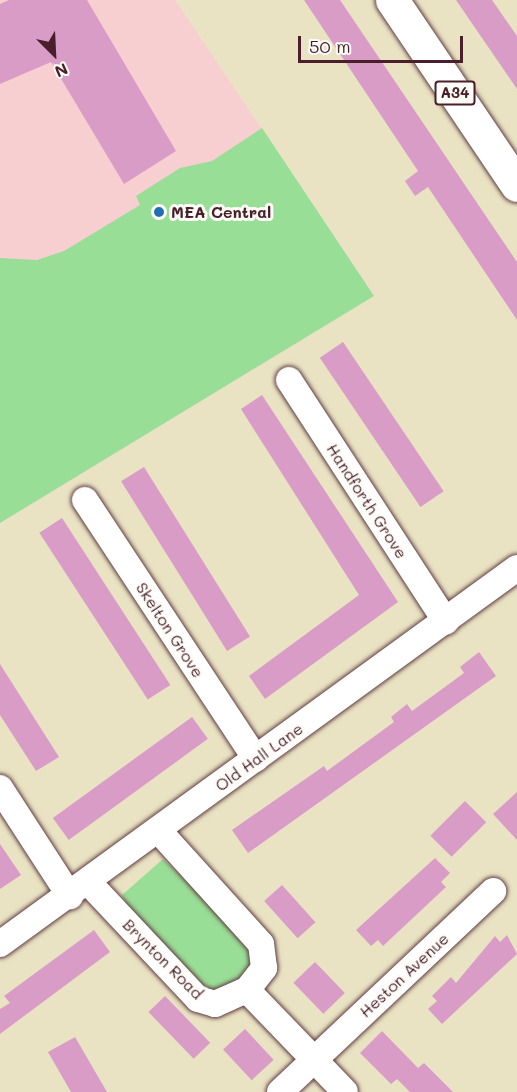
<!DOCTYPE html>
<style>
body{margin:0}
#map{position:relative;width:517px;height:1092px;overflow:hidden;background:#e9e3c3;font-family:Mali,sans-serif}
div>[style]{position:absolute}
.built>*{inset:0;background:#f7cfd1}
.green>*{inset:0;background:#99de96}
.building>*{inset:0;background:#d89cc7;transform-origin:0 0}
.roads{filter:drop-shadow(0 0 2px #623c42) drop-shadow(0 0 2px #623c42)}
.street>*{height:26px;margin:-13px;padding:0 13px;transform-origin:13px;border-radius:13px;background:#fff}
.highway>*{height:33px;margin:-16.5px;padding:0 16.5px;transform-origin:16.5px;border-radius:16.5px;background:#fff}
.dots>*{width:16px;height:16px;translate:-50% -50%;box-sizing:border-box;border:3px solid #fdfcf7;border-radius:50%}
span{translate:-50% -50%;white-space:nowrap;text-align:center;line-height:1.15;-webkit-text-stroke:6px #fdfcf7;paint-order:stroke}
.shield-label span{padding:2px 4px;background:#fdfcf7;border:2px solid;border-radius:4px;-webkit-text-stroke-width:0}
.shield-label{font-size:15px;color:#4a1f2b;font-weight:700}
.poi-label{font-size:16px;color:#4a1f2b;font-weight:700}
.left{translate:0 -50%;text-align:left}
.street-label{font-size:16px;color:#4a1f2b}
.north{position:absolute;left:24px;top:24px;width:60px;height:60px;-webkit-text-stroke:4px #fdfcf7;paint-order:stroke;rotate:156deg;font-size:16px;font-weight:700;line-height:24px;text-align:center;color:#4a1f2b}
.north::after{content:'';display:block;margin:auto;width:21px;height:27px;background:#4a1f2b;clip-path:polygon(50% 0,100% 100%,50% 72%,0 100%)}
.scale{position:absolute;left:298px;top:36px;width:165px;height:27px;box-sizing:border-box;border:3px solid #4a1f2b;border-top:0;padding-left:8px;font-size:18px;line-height:21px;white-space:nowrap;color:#4a1f2b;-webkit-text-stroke:4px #fdfcf7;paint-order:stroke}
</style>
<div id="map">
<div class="built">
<i style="clip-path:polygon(0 0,175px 0,374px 296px,0 523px)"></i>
</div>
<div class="green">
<i style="clip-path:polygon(262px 128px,374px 296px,0 523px,0 258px,37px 260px,64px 251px,140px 205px,136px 196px,180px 168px,212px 161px)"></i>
<i style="clip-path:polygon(163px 859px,256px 949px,254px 970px,212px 996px,127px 906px,122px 895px)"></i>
</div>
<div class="building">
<i style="clip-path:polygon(9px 0,87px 0,176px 151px,124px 184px,51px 62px,0 84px,0 4px)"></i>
<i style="clip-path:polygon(304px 0,340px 0,517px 262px,517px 320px,428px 187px,415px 196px,405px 181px,418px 171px)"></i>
<i style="clip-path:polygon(456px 0,492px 0,517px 36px,517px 89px)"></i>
<i style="left:343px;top:342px;width:180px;height:28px;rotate:56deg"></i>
<i style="clip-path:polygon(262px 395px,398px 602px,265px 699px,249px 676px,359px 595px,241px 409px)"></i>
<i style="left:144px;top:467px;width:200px;height:27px;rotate:58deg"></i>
<i style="left:62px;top:518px;width:199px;height:27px;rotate:57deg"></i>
<i style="clip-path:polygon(479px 652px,496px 676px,248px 853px,232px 830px,324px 766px,327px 771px,394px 722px,391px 717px,407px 704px,412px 711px,464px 673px,460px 667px)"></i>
<i style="clip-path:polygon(0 664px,59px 757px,36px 771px,0 715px)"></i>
<i style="left:192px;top:717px;width:27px;height:172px;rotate:54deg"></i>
<i style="clip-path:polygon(517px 792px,517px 840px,493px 814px)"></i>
<i style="left:465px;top:801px;width:30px;height:49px;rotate:45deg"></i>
<i style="clip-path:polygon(0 844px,21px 875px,0 889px)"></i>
<i style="clip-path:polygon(435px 858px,450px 873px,441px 882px,446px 887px,383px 946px,378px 940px,371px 946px,356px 930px)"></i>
<i style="left:282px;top:885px;width:50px;height:24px;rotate:48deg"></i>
<i style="clip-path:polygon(94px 930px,110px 952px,0 1034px,0 1009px,10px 1003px,4px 996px)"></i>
<i style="clip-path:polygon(507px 935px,517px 954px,442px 1024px,428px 1009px,437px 1001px,432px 996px,451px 977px,456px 983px,495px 936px,500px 942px)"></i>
<i style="left:315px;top:962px;width:43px;height:30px;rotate:46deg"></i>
<i style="left:165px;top:996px;width:65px;height:23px;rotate:46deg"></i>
<i style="left:245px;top:1029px;width:42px;height:30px;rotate:47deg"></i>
<i style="clip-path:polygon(382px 1031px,418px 1068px,424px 1063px,453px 1092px,410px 1092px,397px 1079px,391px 1084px,360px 1053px)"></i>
<i style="clip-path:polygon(75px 1037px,107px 1092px,71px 1092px,48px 1052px)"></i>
</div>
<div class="roads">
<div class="street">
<i style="left:289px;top:380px;width:288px;rotate:57deg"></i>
<i style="left:85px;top:500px;width:310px;rotate:56.6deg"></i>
<i style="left:0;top:788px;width:129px;rotate:57.1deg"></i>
<i style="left:89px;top:883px;width:159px;rotate:46.8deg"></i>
<i style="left:198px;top:999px;width:18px;rotate:16deg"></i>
<i style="left:215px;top:1004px;width:35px;rotate:-24deg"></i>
<i style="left:247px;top:990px;width:28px;rotate:-52deg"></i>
<i style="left:264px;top:968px;width:24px;rotate:-97deg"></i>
<i style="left:261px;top:944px;width:154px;rotate:-132.1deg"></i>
<i style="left:0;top:944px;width:639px;rotate:-36.03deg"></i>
<i style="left:247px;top:990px;width:141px;rotate:46.1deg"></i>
<i style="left:280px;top:1092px;width:293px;rotate:-43.3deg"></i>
</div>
<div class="highway">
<i style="left:392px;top:0;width:223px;rotate:56deg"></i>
</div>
</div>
<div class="dots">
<i style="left:159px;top:212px;background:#1f6fb2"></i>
</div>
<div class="shield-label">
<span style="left:455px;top:93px">A34</span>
</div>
<div class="poi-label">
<span class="left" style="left:171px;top:212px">MEA Central</span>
</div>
<div class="street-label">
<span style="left:367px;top:501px;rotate:57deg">Handforth Grove</span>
<span style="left:170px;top:630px;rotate:57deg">Skelton Grove</span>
<span style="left:259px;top:757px;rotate:-36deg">Old Hall Lane</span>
<span style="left:163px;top:959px;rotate:45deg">Brynton Road</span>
<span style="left:404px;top:975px;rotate:-43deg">Heston Avenue</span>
</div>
<div class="north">N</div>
<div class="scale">50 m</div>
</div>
